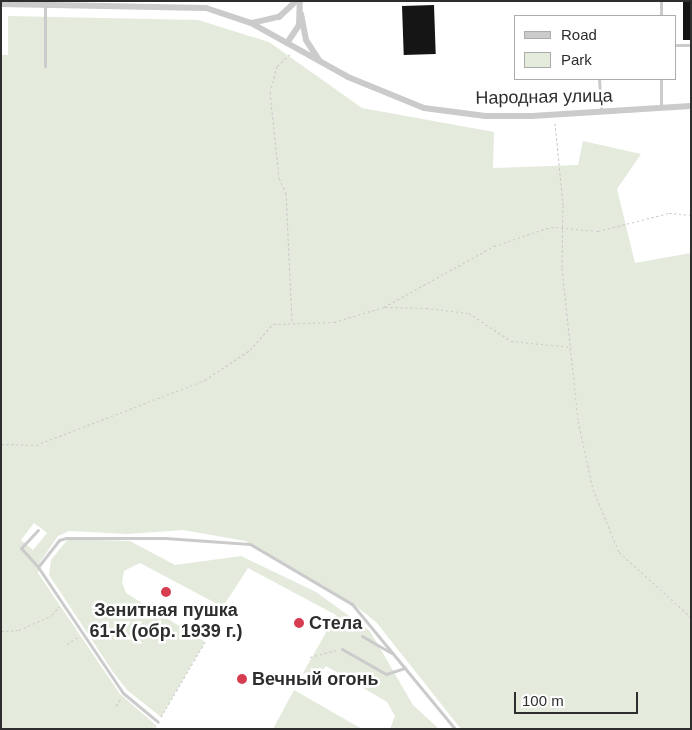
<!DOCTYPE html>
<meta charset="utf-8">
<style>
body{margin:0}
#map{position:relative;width:692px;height:730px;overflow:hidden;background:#fff;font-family:Helvetica,sans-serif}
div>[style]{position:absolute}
.green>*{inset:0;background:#e4eadc}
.building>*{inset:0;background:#151515;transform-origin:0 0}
.path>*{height:1px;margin-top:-0.5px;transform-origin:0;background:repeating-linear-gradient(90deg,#cbcbcb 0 2.5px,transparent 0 5px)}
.lane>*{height:3px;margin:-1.5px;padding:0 1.5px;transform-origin:1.5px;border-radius:1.5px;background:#cbcbcb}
.street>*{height:6px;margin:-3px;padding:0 3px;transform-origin:3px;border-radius:3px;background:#cbcbcb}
.dots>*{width:14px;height:14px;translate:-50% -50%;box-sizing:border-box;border:2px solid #fff;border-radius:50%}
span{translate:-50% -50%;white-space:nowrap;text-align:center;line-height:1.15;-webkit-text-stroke:5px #fff;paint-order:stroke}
.street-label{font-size:18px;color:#2e2e2e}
.poi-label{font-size:18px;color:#2e2e2e;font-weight:700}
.left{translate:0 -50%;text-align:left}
.frame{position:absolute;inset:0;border:2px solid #2e2e2e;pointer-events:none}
.legend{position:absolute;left:514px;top:15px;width:162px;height:65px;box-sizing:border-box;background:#fff;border:1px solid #ababab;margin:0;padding:6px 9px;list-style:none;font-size:15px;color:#2e2e2e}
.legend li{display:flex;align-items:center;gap:10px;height:25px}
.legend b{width:25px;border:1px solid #ababab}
.scale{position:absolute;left:514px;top:692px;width:124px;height:22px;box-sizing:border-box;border:2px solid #2e2e2e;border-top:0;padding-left:6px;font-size:15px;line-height:18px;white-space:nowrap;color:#2e2e2e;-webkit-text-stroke:4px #fff;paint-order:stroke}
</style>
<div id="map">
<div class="green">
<i style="clip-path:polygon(evenodd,8px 16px,198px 20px,269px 42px,362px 108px,494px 132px,493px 168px,578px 165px,583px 141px,641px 154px,617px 189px,635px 263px,691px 253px,691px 729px,461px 729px,376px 622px,352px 603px,245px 541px,183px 530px,128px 534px,69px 531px,58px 536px,40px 562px,38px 573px,120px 694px,157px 726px,155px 729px,1px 729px,1px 55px,8px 55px,8px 16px,34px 523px,47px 533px,33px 550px,21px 540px,34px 523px)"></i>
<i style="clip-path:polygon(68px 539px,130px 541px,175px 565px,241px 556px,316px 592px,370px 631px,413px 705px,439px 729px,390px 729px,395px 716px,387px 702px,326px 666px,315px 679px,303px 673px,336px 615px,248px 568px,224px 605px,219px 605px,140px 563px,124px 571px,122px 582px,126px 593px,205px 642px,161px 717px,127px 690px,113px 672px,49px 575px,51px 560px)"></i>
<i style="clip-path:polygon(294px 690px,362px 729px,273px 729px)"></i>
</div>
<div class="building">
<i style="left:683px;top:1px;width:8px;height:39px"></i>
<i style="left:434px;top:5px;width:49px;height:32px;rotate:88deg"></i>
</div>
<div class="path">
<i style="left:290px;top:54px;width:18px;rotate:137deg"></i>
<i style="left:277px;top:66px;width:27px;rotate:105deg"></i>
<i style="left:270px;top:92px;width:86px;rotate:84deg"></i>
<i style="left:279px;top:178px;width:17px;rotate:65deg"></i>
<i style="left:286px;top:193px;width:128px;rotate:87.3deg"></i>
<i style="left:555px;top:123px;width:82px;rotate:84.4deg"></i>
<i style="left:563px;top:205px;width:63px;rotate:90.9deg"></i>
<i style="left:562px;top:268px;width:154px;rotate:84deg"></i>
<i style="left:578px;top:421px;width:70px;rotate:77.6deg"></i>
<i style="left:593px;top:489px;width:68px;rotate:67.6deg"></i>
<i style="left:619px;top:552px;width:97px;rotate:42.1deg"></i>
<i style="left:385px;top:307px;width:41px;rotate:1.4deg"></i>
<i style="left:426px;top:308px;width:43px;rotate:6.6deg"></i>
<i style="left:469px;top:313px;width:50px;rotate:33.7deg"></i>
<i style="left:511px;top:341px;width:61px;rotate:5.6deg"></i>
<i style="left:1px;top:444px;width:35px;rotate:2deg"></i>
<i style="left:36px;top:445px;width:181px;rotate:-21deg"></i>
<i style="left:205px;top:380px;width:54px;rotate:-33.7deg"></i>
<i style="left:250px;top:350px;width:35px;rotate:-49deg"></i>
<i style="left:273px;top:324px;width:61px;rotate:-1.9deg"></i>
<i style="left:334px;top:322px;width:52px;rotate:-16.7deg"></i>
<i style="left:384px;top:307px;width:126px;rotate:-29deg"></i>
<i style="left:494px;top:246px;width:60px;rotate:-18.4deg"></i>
<i style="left:551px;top:227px;width:47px;rotate:4.9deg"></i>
<i style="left:598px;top:231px;width:73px;rotate:-14.2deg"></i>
<i style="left:669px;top:213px;width:22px;rotate:5deg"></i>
<i style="left:1px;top:631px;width:18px;rotate:-3deg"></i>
<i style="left:19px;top:630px;width:36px;rotate:-24deg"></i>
<i style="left:52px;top:615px;width:11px;rotate:-49deg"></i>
<i style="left:67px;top:644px;width:13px;rotate:-32deg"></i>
<i style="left:310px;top:657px;width:27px;rotate:-15deg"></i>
<i style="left:116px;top:706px;width:9px;rotate:-58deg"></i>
<i style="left:161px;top:717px;width:87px;rotate:-59.6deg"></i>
</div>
<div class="lane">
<i style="left:45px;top:4px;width:62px;rotate:90deg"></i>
<i style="left:661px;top:16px;width:15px;rotate:-90deg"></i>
<i style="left:676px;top:45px;width:15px"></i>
<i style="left:599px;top:79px;width:32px;rotate:86deg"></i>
<i style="left:661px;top:108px;width:29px;rotate:-90deg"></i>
<i style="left:38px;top:530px;width:25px;rotate:133deg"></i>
<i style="left:21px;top:548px;width:25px;rotate:48deg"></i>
<i style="left:38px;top:567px;width:34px;rotate:-52deg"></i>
<i style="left:59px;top:540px;width:7px;rotate:-16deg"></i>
<i style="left:66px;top:538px;width:99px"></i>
<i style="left:165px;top:538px;width:85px;rotate:4deg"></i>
<i style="left:250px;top:544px;width:118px;rotate:30.5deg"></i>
<i style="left:352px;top:604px;width:162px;rotate:50.5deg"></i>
<i style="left:38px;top:567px;width:152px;rotate:56deg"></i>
<i style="left:123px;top:693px;width:45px;rotate:39.6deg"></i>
<i style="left:362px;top:636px;width:34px;rotate:30deg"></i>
<i style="left:342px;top:649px;width:51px;rotate:29.6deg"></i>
<i style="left:386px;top:674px;width:20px;rotate:-18deg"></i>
</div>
<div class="street">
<i style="left:1px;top:4px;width:205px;rotate:1.1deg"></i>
<i style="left:206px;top:8px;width:47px;rotate:18.4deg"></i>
<i style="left:251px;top:23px;width:111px;rotate:29.1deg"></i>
<i style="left:348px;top:77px;width:82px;rotate:22.2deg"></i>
<i style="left:424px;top:108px;width:62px;rotate:7.5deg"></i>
<i style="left:485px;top:116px;width:47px"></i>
<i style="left:532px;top:116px;width:159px;rotate:-3.6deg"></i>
<i style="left:301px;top:14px;width:26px;rotate:79deg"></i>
<i style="left:306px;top:40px;width:24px;rotate:57deg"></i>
<i style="left:252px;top:23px;width:28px;rotate:-13deg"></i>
<i style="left:279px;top:17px;width:23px;rotate:-43deg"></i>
<i style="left:287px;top:43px;width:22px;rotate:-56deg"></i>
<i style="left:299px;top:25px;width:24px;rotate:-88deg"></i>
</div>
<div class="dots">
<i style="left:166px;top:592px;background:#d73d50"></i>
<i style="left:299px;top:623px;background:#d73d50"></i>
<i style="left:242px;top:679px;background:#d73d50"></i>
</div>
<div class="street-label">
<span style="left:544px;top:97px;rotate:-1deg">Народная улица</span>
</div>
<div class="poi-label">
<span style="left:166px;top:621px">Зенитная пушка<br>61-К (обр. 1939 г.)</span>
<span class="left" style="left:309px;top:623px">Стела</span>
<span class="left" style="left:252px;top:679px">Вечный огонь</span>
</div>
<div class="frame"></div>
<ul class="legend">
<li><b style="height:6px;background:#cbcbcb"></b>Road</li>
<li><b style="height:14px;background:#e4eadc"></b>Park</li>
</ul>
<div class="scale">100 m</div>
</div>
